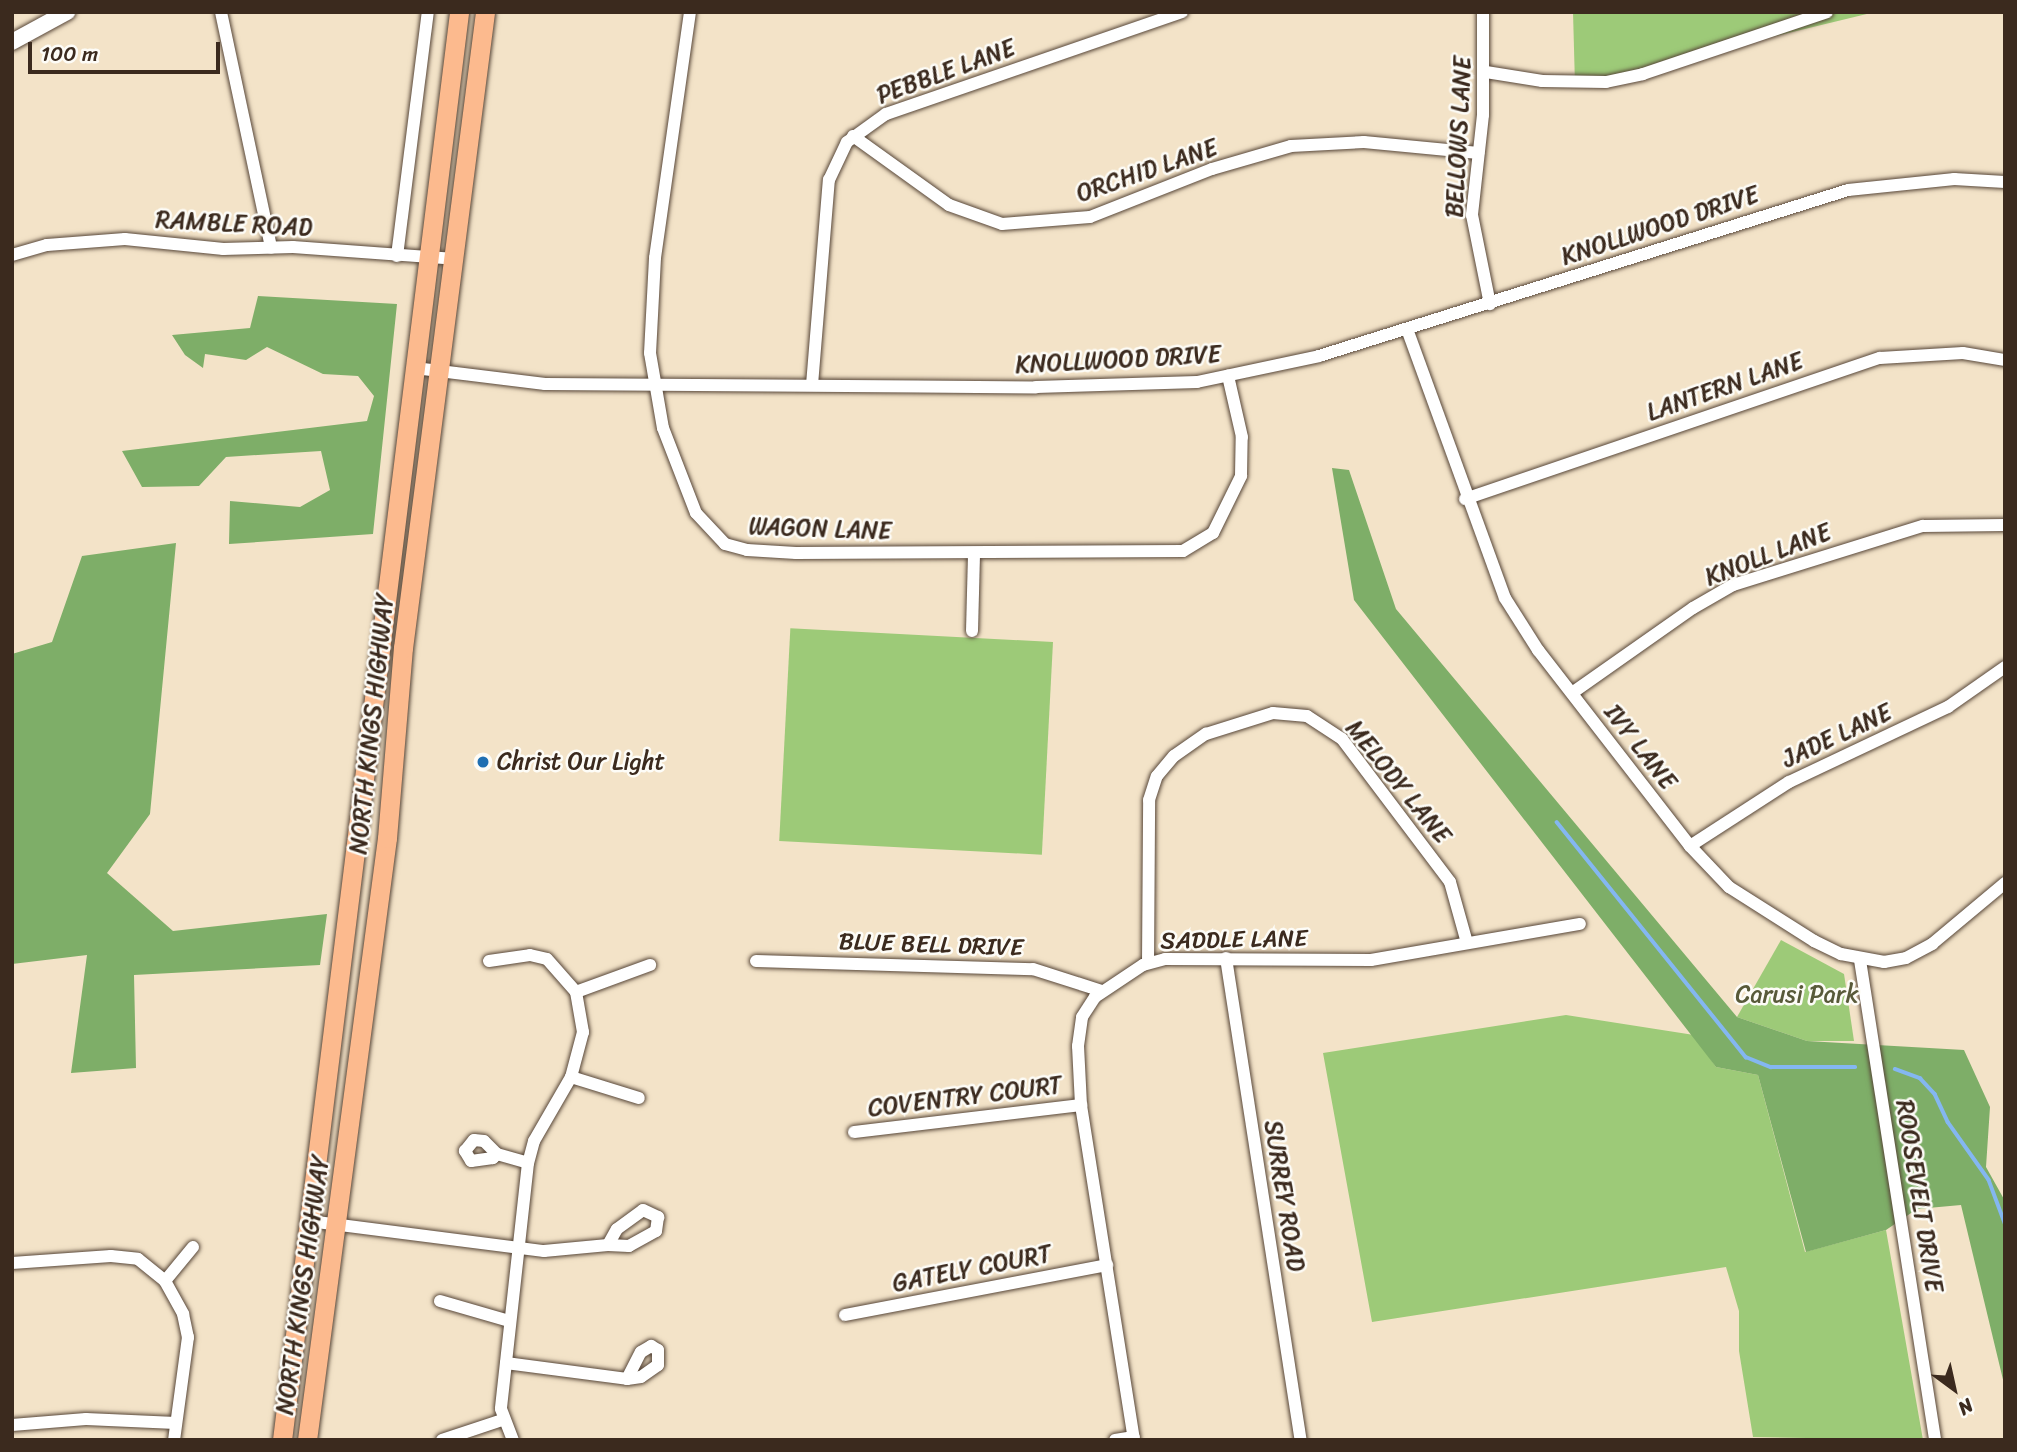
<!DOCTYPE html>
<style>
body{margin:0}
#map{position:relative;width:2017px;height:1452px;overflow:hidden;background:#f3e3c8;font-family:Sriracha,sans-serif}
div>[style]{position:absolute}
.green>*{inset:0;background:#9dca78;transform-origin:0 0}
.forest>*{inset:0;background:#7eae68}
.stream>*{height:3.5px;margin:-1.75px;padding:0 1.75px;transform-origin:1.75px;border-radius:1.75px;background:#84b7f1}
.roads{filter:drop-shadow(0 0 2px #574638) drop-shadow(0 0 2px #574638)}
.minor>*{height:12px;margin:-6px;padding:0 6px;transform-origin:6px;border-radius:6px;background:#fff}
.tertiary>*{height:16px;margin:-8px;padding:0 8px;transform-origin:8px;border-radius:8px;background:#fff}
.primary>*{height:19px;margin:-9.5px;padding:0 9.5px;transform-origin:9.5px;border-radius:9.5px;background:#fcba8e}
.dots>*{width:19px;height:19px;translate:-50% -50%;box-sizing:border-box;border:4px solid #fdfcf7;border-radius:50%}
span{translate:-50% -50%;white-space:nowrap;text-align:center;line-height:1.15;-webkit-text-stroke:5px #fdfcf7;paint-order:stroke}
.street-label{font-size:24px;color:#3b2a1e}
.poi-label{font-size:24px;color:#3b2a1e}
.left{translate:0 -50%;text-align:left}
.park-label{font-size:24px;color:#585a39}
.frame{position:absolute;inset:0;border:14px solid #3b2a1e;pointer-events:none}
.north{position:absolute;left:1919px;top:1354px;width:70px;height:70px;-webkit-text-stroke:5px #fdfcf7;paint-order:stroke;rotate:147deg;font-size:19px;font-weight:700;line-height:28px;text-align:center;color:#3b2a1e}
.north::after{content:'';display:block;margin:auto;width:24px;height:32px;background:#3b2a1e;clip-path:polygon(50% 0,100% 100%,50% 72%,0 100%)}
.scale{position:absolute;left:28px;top:42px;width:192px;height:32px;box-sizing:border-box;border:4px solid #3b2a1e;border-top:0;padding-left:9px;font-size:21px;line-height:24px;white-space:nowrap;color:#3b2a1e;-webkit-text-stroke:5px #fdfcf7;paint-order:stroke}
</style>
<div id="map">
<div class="green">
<i style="clip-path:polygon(1573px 12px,1875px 12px,1575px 85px)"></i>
<i style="left:1053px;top:642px;width:213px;height:263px;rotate:93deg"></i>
<i style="clip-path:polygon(1781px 940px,1844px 974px,1854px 1041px,1807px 1041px,1737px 1017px)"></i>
<i style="clip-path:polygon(1566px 1015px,1694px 1035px,1716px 1067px,1758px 1075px,1805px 1252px,1886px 1230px,1923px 1440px,1753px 1437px,1739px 1351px,1739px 1311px,1726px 1267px,1372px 1322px,1323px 1053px)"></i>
</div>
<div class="forest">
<i style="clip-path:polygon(258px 296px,397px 304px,373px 534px,229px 544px,230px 501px,300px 507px,330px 490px,321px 451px,226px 457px,199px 486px,142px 487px,122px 451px,367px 421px,374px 396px,358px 376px,323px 374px,267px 347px,246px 360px,205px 354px,203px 368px,185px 355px,172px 335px,250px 328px)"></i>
<i style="clip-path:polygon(1332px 468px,1349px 470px,1396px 609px,1737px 1017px,1807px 1041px,1964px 1050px,1990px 1107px,1986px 1167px,2005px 1201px,2005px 1388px,1961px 1205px,1917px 1209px,1886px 1230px,1806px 1252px,1758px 1075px,1716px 1067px,1354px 600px)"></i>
<i style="clip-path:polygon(176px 543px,150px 814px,107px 873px,173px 931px,327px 914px,320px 965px,134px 975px,136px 1068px,71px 1073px,87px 955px,12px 964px,12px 654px,52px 642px,82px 556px)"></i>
</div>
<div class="stream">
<i style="left:1557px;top:822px;width:302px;rotate:51.2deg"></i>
<i style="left:1746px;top:1057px;width:27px;rotate:22deg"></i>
<i style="left:1771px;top:1067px;width:84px"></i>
<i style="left:1895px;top:1069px;width:27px;rotate:20deg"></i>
<i style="left:1920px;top:1078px;width:22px;rotate:47deg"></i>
<i style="left:1935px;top:1094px;width:31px;rotate:65deg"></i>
<i style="left:1948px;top:1122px;width:71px;rotate:54.7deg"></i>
<i style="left:1989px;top:1180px;width:46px;rotate:69.6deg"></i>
</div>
<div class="roads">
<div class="minor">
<i style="left:221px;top:12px;width:241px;rotate:78deg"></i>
<i style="left:690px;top:12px;width:248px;rotate:98.1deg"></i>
<i style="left:655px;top:258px;width:95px;rotate:93deg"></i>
<i style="left:650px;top:353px;width:76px;rotate:80.2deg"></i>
<i style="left:663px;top:428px;width:91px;rotate:68.8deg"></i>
<i style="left:696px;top:513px;width:42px;rotate:46.9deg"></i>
<i style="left:725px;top:544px;width:23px;rotate:15deg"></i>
<i style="left:747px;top:550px;width:49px;rotate:3.5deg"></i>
<i style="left:796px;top:553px;width:387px;rotate:-0.3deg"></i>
<i style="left:1183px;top:551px;width:35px;rotate:-31deg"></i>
<i style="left:1213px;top:533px;width:64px;rotate:-63.8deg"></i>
<i style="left:1241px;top:476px;width:39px;rotate:-89deg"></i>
<i style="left:1242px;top:437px;width:63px;rotate:-102.9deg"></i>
<i style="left:1483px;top:12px;width:103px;rotate:90deg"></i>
<i style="left:1483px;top:115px;width:101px;rotate:96.3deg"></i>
<i style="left:1472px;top:215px;width:91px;rotate:78.6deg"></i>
<i style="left:1486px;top:72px;width:57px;rotate:9.1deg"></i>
<i style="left:1542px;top:81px;width:64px;rotate:0.9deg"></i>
<i style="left:1606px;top:82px;width:38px;rotate:-12deg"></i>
<i style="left:1643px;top:74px;width:194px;rotate:-18.6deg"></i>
<i style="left:853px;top:136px;width:118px;rotate:35.7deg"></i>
<i style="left:949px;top:205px;width:56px;rotate:19.7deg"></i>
<i style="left:1002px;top:224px;width:88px;rotate:-4.5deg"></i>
<i style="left:1090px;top:217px;width:131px;rotate:-21.5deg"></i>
<i style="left:1212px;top:169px;width:82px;rotate:-16.2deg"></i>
<i style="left:1291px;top:146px;width:73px;rotate:-3.1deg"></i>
<i style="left:1364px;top:142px;width:115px;rotate:5.5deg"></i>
<i style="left:12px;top:255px;width:36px;rotate:-16deg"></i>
<i style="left:47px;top:245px;width:78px;rotate:-4.4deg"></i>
<i style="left:125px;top:239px;width:99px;rotate:5.8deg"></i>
<i style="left:223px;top:249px;width:70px;rotate:-1.6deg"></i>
<i style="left:293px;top:247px;width:162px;rotate:4.2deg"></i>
<i style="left:397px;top:256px;width:246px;rotate:-82.8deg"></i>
<i style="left:1407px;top:329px;width:286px;rotate:70deg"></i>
<i style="left:1505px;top:598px;width:62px;rotate:57.6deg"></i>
<i style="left:1538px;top:650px;width:248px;rotate:52.2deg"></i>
<i style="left:1690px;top:846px;width:57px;rotate:46.4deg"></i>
<i style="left:1729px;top:887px;width:101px;rotate:32.4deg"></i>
<i style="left:1814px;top:941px;width:30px;rotate:26deg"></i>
<i style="left:1841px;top:954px;width:44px;rotate:10.5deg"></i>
<i style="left:1884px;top:962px;width:22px;rotate:-10deg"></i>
<i style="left:1906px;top:958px;width:30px;rotate:-28deg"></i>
<i style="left:1932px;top:944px;width:95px;rotate:-39.9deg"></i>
<i style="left:415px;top:368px;width:131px;rotate:7deg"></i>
<i style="left:545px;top:384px;width:491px;rotate:0.4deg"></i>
<i style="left:1036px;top:387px;width:161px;rotate:-1.8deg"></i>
<i style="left:1197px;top:382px;width:125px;rotate:-12deg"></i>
<i style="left:1319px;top:356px;width:554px;rotate:-17.42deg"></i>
<i style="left:1848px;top:190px;width:107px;rotate:-5.9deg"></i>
<i style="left:1954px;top:179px;width:51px;rotate:3.4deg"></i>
<i style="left:812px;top:385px;width:206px;rotate:-85.3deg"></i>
<i style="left:829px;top:180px;width:42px;rotate:-64.7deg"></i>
<i style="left:847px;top:142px;width:48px;rotate:-35.7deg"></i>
<i style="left:886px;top:114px;width:313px;rotate:-19deg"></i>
<i style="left:1465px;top:499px;width:438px;rotate:-18.8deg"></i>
<i style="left:1880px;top:358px;width:83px;rotate:-3.4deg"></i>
<i style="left:1963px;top:353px;width:43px;rotate:9.5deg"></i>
<i style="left:972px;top:631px;width:77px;rotate:-88.5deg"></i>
<i style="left:1572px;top:693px;width:148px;rotate:-35.1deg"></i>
<i style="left:1693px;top:608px;width:46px;rotate:-29.9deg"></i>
<i style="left:1733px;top:585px;width:199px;rotate:-17.3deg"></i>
<i style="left:1923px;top:526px;width:82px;rotate:-0.7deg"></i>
<i style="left:1690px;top:846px;width:118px;rotate:-32.9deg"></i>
<i style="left:1789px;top:782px;width:176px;rotate:-25.3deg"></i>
<i style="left:1948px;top:707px;width:70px;rotate:-35.1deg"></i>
<i style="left:1226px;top:958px;width:488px;rotate:81.2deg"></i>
<i style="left:1860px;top:960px;width:486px;rotate:81.1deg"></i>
<i style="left:489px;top:961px;width:41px;rotate:-8.3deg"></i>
<i style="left:530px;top:955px;width:17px;rotate:13deg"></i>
<i style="left:547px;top:959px;width:44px;rotate:48.7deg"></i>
<i style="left:576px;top:992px;width:41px;rotate:80.1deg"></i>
<i style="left:583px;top:1032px;width:47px;rotate:104.9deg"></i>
<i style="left:571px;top:1077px;width:74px;rotate:120deg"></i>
<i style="left:534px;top:1141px;width:23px;rotate:105deg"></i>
<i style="left:528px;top:1163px;width:247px;rotate:96.3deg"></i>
<i style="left:501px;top:1409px;width:33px;rotate:69deg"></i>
<i style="left:756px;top:961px;width:277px;rotate:1.7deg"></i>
<i style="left:1033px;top:969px;width:72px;rotate:17.7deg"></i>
<i style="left:1148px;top:963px;width:163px;rotate:-89.6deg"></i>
<i style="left:1149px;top:800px;width:25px;rotate:-72deg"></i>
<i style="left:1157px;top:776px;width:26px;rotate:-50deg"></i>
<i style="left:1174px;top:756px;width:39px;rotate:-35deg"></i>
<i style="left:1206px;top:734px;width:70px;rotate:-17.4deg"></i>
<i style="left:1273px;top:713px;width:34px;rotate:5deg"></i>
<i style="left:1307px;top:716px;width:42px;rotate:33.3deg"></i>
<i style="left:1342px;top:739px;width:179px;rotate:52.9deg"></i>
<i style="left:1450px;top:882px;width:63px;rotate:74.4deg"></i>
<i style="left:576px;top:992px;width:79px;rotate:-20deg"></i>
<i style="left:571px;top:1077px;width:71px;rotate:17.2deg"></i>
<i style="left:854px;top:1132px;width:229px;rotate:-6.8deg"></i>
<i style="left:474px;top:1140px;width:10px;rotate:6deg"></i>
<i style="left:484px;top:1141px;width:18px;rotate:45deg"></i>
<i style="left:497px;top:1154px;width:6px;rotate:135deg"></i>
<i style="left:493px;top:1158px;width:22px;rotate:172deg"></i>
<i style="left:471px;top:1161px;width:12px;rotate:-121deg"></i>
<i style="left:465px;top:1151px;width:14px;rotate:-51deg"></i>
<i style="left:497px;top:1154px;width:32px;rotate:16deg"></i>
<i style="left:643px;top:1210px;width:17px;rotate:25deg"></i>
<i style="left:658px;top:1217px;width:14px;rotate:98deg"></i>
<i style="left:656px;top:1231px;width:31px;rotate:151deg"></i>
<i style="left:629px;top:1246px;width:21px;rotate:-177deg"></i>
<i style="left:608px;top:1245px;width:18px;rotate:-61deg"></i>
<i style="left:617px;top:1229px;width:32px;rotate:-36deg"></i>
<i style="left:309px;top:1221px;width:237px;rotate:7.3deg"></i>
<i style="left:544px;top:1251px;width:64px;rotate:-5.4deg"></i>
<i style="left:12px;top:1263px;width:99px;rotate:-4deg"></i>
<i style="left:111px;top:1256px;width:27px;rotate:6deg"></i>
<i style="left:138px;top:1259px;width:35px;rotate:39deg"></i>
<i style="left:165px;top:1281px;width:38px;rotate:61deg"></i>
<i style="left:183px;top:1314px;width:24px;rotate:78deg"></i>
<i style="left:188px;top:1337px;width:104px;rotate:97.7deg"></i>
<i style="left:165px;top:1281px;width:44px;rotate:-50.5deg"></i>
<i style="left:440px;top:1301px;width:72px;rotate:16.2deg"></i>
<i style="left:845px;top:1315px;width:267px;rotate:-10.8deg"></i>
<i style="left:651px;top:1346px;width:8px;rotate:30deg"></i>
<i style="left:658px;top:1350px;width:15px;rotate:90deg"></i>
<i style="left:658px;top:1365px;width:21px;rotate:145deg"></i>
<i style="left:641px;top:1377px;width:14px;rotate:172deg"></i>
<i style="left:627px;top:1379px;width:30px;rotate:-63deg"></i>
<i style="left:641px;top:1352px;width:12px;rotate:-31deg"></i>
<i style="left:506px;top:1363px;width:122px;rotate:7.5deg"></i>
<i style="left:12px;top:1425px;width:74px;rotate:-4.6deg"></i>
<i style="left:86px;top:1419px;width:90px;rotate:2.5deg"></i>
<i style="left:442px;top:1440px;width:63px;rotate:-18.4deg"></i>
<i style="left:1115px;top:1440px;width:19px;rotate:-9deg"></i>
<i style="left:1134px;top:1440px;width:339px;rotate:-99deg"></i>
<i style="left:1081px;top:1105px;width:59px;rotate:-92.9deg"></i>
<i style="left:1078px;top:1046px;width:29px;rotate:-82deg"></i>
<i style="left:1082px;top:1017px;width:24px;rotate:-57deg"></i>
<i style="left:1095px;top:997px;width:58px;rotate:-33.7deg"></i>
<i style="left:1143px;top:965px;width:23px;rotate:-15deg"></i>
<i style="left:1165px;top:959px;width:206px;rotate:0.3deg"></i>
<i style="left:1371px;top:960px;width:212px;rotate:-9.8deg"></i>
</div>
<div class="tertiary">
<i style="left:12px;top:42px;width:63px;rotate:-28.6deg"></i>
</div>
<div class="primary">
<i style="left:282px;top:1440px;width:1439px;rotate:-82.93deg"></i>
<i style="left:307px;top:1440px;width:607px;rotate:-82.43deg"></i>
<i style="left:387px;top:838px;width:191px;rotate:-85.2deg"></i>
<i style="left:403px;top:648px;width:641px;rotate:-82.65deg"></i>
</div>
</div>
<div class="dots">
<i style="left:483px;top:762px;background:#1f6fb2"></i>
</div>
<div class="street-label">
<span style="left:946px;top:72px;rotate:-20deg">PEBBLE LANE</span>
<span style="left:1459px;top:137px;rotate:-87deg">BELLOWS LANE</span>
<span style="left:1147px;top:171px;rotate:-19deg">ORCHID LANE</span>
<span style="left:234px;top:224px;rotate:3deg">RAMBLE ROAD</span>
<span style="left:1660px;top:226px;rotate:-18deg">KNOLLWOOD DRIVE</span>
<span style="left:1118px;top:360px;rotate:-3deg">KNOLLWOOD DRIVE</span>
<span style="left:1725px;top:387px;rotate:-19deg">LANTERN LANE</span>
<span style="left:820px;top:529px;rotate:2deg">WAGON LANE</span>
<span style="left:1768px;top:555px;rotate:-21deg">KNOLL LANE</span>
<span style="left:372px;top:724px;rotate:-84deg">NORTH KINGS HIGHWAY</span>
<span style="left:1837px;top:736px;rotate:-25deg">JADE LANE</span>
<span style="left:1640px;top:747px;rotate:52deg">IVY LANE</span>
<span style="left:1398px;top:782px;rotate:51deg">MELODY LANE</span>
<span style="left:1234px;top:940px;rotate:-1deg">SADDLE LANE</span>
<span style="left:931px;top:945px;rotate:2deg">BLUE BELL DRIVE</span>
<span style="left:965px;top:1097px;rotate:-7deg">COVENTRY COURT</span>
<span style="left:1284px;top:1196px;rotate:81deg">SURREY ROAD</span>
<span style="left:1919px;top:1196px;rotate:81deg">ROOSEVELT DRIVE</span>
<span style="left:972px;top:1269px;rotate:-11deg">GATELY COURT</span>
<span style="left:303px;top:1285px;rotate:-82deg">NORTH KINGS HIGHWAY</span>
</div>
<div class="poi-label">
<span class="left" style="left:497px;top:762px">Christ Our Light</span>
</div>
<div class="park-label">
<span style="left:1797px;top:995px">Carusi Park</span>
</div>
<div class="frame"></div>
<div class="north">N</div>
<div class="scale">100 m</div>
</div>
